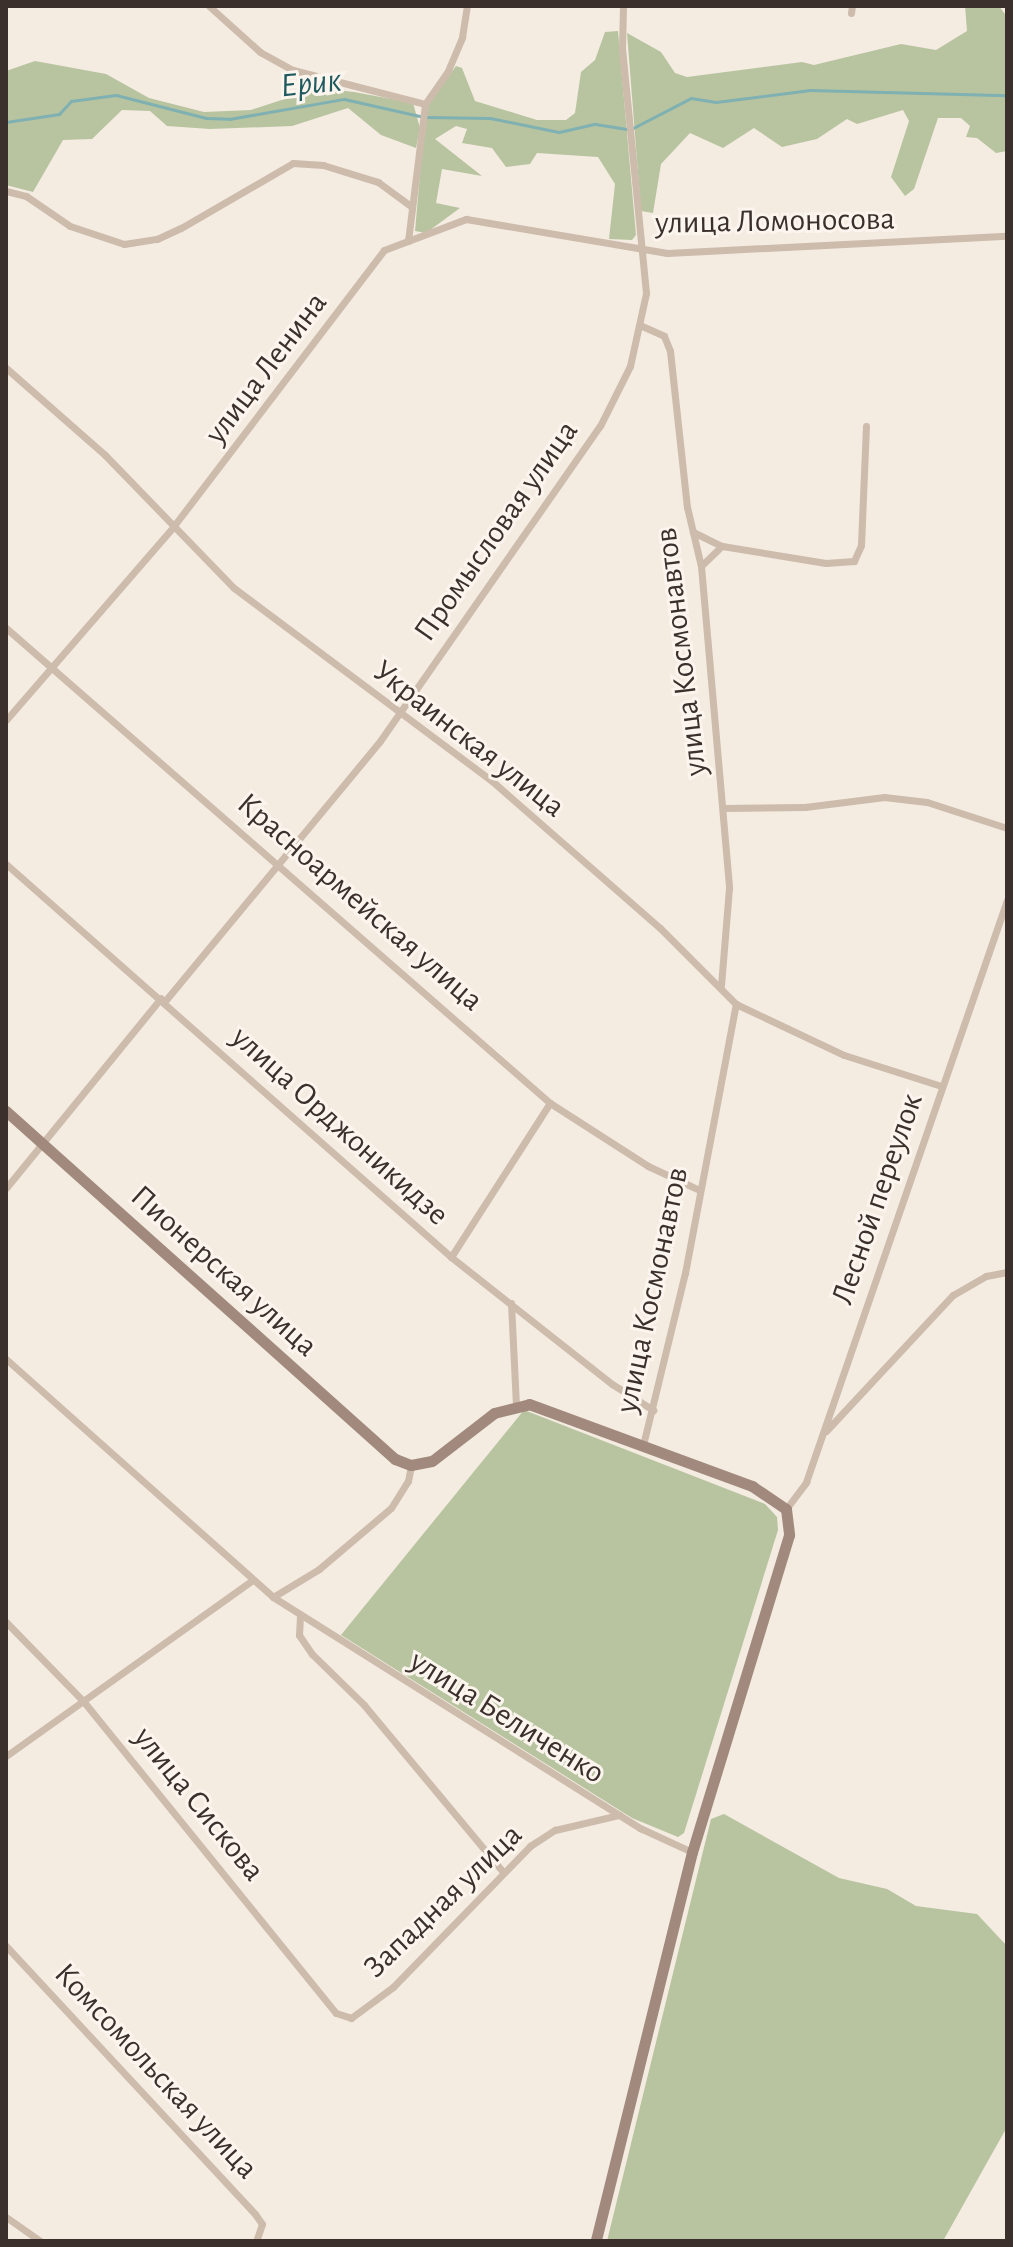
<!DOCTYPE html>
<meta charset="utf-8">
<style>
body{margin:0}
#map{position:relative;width:1013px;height:2247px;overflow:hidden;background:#f4ebe1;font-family:"Alegreya Sans",sans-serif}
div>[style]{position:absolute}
.green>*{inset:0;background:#b8c4a0}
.stream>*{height:3px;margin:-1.5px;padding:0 1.5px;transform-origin:1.5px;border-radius:1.5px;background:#7fb0b2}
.street>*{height:7px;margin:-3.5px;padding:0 3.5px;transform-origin:3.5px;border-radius:3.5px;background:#cdbbac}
.secondary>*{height:11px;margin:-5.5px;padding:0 5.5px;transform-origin:5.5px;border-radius:5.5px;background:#a18a7d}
span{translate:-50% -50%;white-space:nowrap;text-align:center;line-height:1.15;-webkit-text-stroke:6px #fbf5ee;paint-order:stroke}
.street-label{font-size:32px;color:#3b302b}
.water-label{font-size:34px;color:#1f5a5e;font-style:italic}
.frame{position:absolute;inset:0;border:8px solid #3b302b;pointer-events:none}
</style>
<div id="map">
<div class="green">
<i style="clip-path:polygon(965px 6px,999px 6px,1007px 17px,1007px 151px,996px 153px,977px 138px,966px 137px,970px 126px,961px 118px,938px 118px,914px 189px,905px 196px,891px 177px,909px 121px,903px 110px,857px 124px,847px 119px,817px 139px,782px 147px,754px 128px,723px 148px,690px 133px,661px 164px,653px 213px,641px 211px,627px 33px,661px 52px,675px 73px,687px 77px,802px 62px,814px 65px,901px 44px,936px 50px,967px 31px)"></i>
<i style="clip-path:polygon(618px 31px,636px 235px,632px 240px,609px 239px,615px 184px,598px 157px,537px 153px,530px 164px,506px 167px,492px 148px,462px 143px,467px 129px,456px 126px,435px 139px,482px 176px,442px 169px,436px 203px,460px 208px,426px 233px,415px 231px,426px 107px,456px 66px,462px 68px,475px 101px,537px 120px,566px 120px,575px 113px,581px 72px,595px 60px,605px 32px)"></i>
<i style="clip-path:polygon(35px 61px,106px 74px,149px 98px,204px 112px,251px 110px,318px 88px,354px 92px,413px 103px,420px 128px,416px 148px,381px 135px,348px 108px,292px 126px,210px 129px,167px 126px,150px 111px,122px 110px,92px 139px,63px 140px,33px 192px,6px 185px,6px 71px)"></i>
<i style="clip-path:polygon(524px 1410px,765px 1504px,777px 1517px,778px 1530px,684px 1833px,678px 1837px,632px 1818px,341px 1635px)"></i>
<i style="clip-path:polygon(724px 1814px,839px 1878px,887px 1889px,916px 1906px,977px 1914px,1007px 1946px,1007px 2127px,943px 2241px,607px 2241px,711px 1819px)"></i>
</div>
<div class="stream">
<i style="left:6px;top:122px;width:54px;rotate:-8.6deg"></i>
<i style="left:59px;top:114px;width:18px;rotate:-47deg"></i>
<i style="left:71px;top:101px;width:45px;rotate:-7.6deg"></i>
<i style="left:116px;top:95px;width:93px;rotate:14.3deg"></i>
<i style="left:206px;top:118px;width:23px;rotate:2deg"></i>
<i style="left:229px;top:119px;width:117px;rotate:-9.9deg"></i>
<i style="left:344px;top:99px;width:82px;rotate:12.7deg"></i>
<i style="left:424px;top:117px;width:66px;rotate:0.9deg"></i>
<i style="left:490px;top:118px;width:70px;rotate:11.5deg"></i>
<i style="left:559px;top:132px;width:37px;rotate:-13deg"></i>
<i style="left:595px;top:124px;width:32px;rotate:9deg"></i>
<i style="left:633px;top:128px;width:65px;rotate:-27.3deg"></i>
<i style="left:691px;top:98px;width:25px;rotate:9deg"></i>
<i style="left:716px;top:102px;width:95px;rotate:-7.3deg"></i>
<i style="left:810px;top:90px;width:197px;rotate:1.5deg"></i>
</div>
<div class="street">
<i style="left:209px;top:6px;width:69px;rotate:42deg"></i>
<i style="left:260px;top:52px;width:38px;rotate:29deg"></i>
<i style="left:293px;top:70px;width:136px;rotate:14.4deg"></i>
<i style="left:851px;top:13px;width:7px;rotate:-82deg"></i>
<i style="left:6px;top:191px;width:21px;rotate:14deg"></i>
<i style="left:26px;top:196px;width:53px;rotate:34.3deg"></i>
<i style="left:70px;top:226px;width:57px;rotate:18.4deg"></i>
<i style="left:124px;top:244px;width:33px;rotate:-9deg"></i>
<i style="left:157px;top:239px;width:26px;rotate:-25deg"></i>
<i style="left:181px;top:228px;width:129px;rotate:-30.1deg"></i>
<i style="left:293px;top:163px;width:30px;rotate:4deg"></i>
<i style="left:323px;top:165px;width:58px;rotate:17.2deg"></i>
<i style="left:378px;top:182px;width:42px;rotate:36.3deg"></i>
<i style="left:408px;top:241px;width:138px;rotate:-82.9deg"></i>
<i style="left:425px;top:104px;width:38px;rotate:-55deg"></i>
<i style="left:447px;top:73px;width:39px;rotate:-67deg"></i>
<i style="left:462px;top:37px;width:31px;rotate:-81deg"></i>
<i style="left:642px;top:326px;width:24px;rotate:24deg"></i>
<i style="left:664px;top:336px;width:16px;rotate:68deg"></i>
<i style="left:670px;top:351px;width:157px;rotate:83.8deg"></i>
<i style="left:687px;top:507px;width:61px;rotate:76.7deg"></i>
<i style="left:701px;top:566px;width:323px;rotate:85deg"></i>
<i style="left:729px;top:888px;width:98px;rotate:94.7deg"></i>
<i style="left:6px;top:368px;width:132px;rotate:41.3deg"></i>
<i style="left:105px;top:455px;width:185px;rotate:45.9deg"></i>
<i style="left:234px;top:588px;width:322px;rotate:36.8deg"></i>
<i style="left:492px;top:781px;width:223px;rotate:41.2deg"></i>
<i style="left:660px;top:928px;width:107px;rotate:45deg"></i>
<i style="left:736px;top:1004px;width:119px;rotate:25.3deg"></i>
<i style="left:844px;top:1055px;width:102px;rotate:17.7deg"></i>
<i style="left:693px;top:532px;width:32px;rotate:26deg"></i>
<i style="left:701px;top:566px;width:29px;rotate:-44deg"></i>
<i style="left:722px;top:546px;width:105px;rotate:9.3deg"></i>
<i style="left:826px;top:563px;width:28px;rotate:-4deg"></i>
<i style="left:854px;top:561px;width:17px;rotate:-66deg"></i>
<i style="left:861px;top:545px;width:119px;rotate:-87.6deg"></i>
<i style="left:6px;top:628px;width:722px;rotate:41.13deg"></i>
<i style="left:550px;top:1103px;width:117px;rotate:32.7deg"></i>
<i style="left:648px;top:1166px;width:54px;rotate:25.1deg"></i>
<i style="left:6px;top:720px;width:255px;rotate:-49.1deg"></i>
<i style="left:173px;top:527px;width:348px;rotate:-52.7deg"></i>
<i style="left:384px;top:250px;width:88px;rotate:-20.7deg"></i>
<i style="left:466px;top:219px;width:204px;rotate:9.6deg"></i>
<i style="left:667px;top:253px;width:340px;rotate:-2.9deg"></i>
<i style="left:723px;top:808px;width:82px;rotate:-0.7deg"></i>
<i style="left:805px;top:807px;width:80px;rotate:-7.2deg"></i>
<i style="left:884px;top:797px;width:43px;rotate:6.6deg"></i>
<i style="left:927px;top:802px;width:84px;rotate:18deg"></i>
<i style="left:6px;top:864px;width:594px;rotate:41.45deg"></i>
<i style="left:451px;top:1257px;width:205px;rotate:38.3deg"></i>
<i style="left:612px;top:1384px;width:49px;rotate:32.4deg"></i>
<i style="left:165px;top:1001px;width:337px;rotate:-50.4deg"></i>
<i style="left:380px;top:741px;width:384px;rotate:-55.1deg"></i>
<i style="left:600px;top:426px;width:67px;rotate:-63.4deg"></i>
<i style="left:630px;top:366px;width:75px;rotate:-77.6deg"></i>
<i style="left:646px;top:293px;width:246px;rotate:-95.6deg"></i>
<i style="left:622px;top:48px;width:42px;rotate:-88.6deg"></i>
<i style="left:6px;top:1188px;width:245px;rotate:-50.8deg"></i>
<i style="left:451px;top:1257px;width:183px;rotate:-57.3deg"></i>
<i style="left:511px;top:1303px;width:102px;rotate:87.2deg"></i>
<i style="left:6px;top:1359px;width:358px;rotate:41.7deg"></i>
<i style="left:273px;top:1597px;width:434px;rotate:32.2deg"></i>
<i style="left:640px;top:1828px;width:57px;rotate:24.8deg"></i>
<i style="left:826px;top:1431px;width:186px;rotate:-47deg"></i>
<i style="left:953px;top:1295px;width:38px;rotate:-30deg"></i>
<i style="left:986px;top:1276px;width:21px;rotate:-11deg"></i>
<i style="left:643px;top:1445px;width:177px;rotate:-76.3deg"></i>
<i style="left:685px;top:1273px;width:274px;rotate:-79.3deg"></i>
<i style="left:786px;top:1509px;width:34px;rotate:-53deg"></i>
<i style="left:806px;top:1482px;width:616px;rotate:-70.95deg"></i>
<i style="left:273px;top:1597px;width:54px;rotate:-31.3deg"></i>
<i style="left:319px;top:1569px;width:94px;rotate:-40.3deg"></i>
<i style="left:391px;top:1508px;width:32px;rotate:-58deg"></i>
<i style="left:408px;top:1481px;width:16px;rotate:-79deg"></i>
<i style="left:300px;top:1616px;width:19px;rotate:93deg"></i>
<i style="left:299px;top:1635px;width:23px;rotate:56deg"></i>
<i style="left:312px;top:1654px;width:73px;rotate:44.4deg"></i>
<i style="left:364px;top:1705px;width:217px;rotate:50.2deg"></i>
<i style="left:6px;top:1622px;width:112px;rotate:45.7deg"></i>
<i style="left:84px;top:1702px;width:400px;rotate:51deg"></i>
<i style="left:336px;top:2013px;width:16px;rotate:18deg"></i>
<i style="left:351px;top:2018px;width:52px;rotate:-36.4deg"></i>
<i style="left:393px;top:1987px;width:197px;rotate:-45.8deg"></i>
<i style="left:530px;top:1846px;width:30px;rotate:-33deg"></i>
<i style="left:555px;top:1830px;width:66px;rotate:-13.2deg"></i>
<i style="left:6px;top:1756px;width:301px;rotate:-35.5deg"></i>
<i style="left:6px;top:1946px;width:366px;rotate:47.1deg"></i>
<i style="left:255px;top:2214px;width:12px;rotate:55deg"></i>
<i style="left:262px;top:2224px;width:18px;rotate:109deg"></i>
<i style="left:6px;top:2217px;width:42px;rotate:35.2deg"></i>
</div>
<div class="secondary">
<i style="left:6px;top:1111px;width:522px;rotate:41.82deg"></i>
<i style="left:395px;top:1459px;width:17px;rotate:21deg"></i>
<i style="left:411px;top:1465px;width:21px;rotate:-11deg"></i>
<i style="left:432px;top:1461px;width:78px;rotate:-37.7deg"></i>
<i style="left:494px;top:1413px;width:36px;rotate:-14deg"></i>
<i style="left:529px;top:1404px;width:238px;rotate:20.2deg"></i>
<i style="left:752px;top:1486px;width:41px;rotate:34.1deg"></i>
<i style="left:786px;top:1509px;width:26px;rotate:83deg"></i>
<i style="left:789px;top:1535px;width:332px;rotate:107deg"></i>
<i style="left:692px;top:1852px;width:401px;rotate:103.9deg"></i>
</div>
<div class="street-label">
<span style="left:775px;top:221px;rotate:-1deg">улица Ломоносова</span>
<span style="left:266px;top:368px;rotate:-53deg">улица Ленина</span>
<span style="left:496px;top:531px;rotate:-55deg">Промысловая улица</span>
<span style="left:681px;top:652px;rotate:-97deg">улица Космонавтов</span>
<span style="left:469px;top:739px;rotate:38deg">Украинская улица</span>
<span style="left:360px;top:902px;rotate:41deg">Красноармейская улица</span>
<span style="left:340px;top:1126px;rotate:42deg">улица Орджоникидзе</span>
<span style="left:877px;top:1199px;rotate:-71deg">Лесной переулок</span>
<span style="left:224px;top:1271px;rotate:42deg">Пионерская улица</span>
<span style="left:652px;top:1290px;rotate:-78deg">улица Космонавтов</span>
<span style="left:507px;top:1717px;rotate:32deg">улица Беличенко</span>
<span style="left:199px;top:1804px;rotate:51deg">улица Сискова</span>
<span style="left:443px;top:1901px;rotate:-44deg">Западная улица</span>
<span style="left:156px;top:2071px;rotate:47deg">Комсомольская улица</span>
</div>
<div class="water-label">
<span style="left:311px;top:84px;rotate:-6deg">Ерик</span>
</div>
<div class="frame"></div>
</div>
